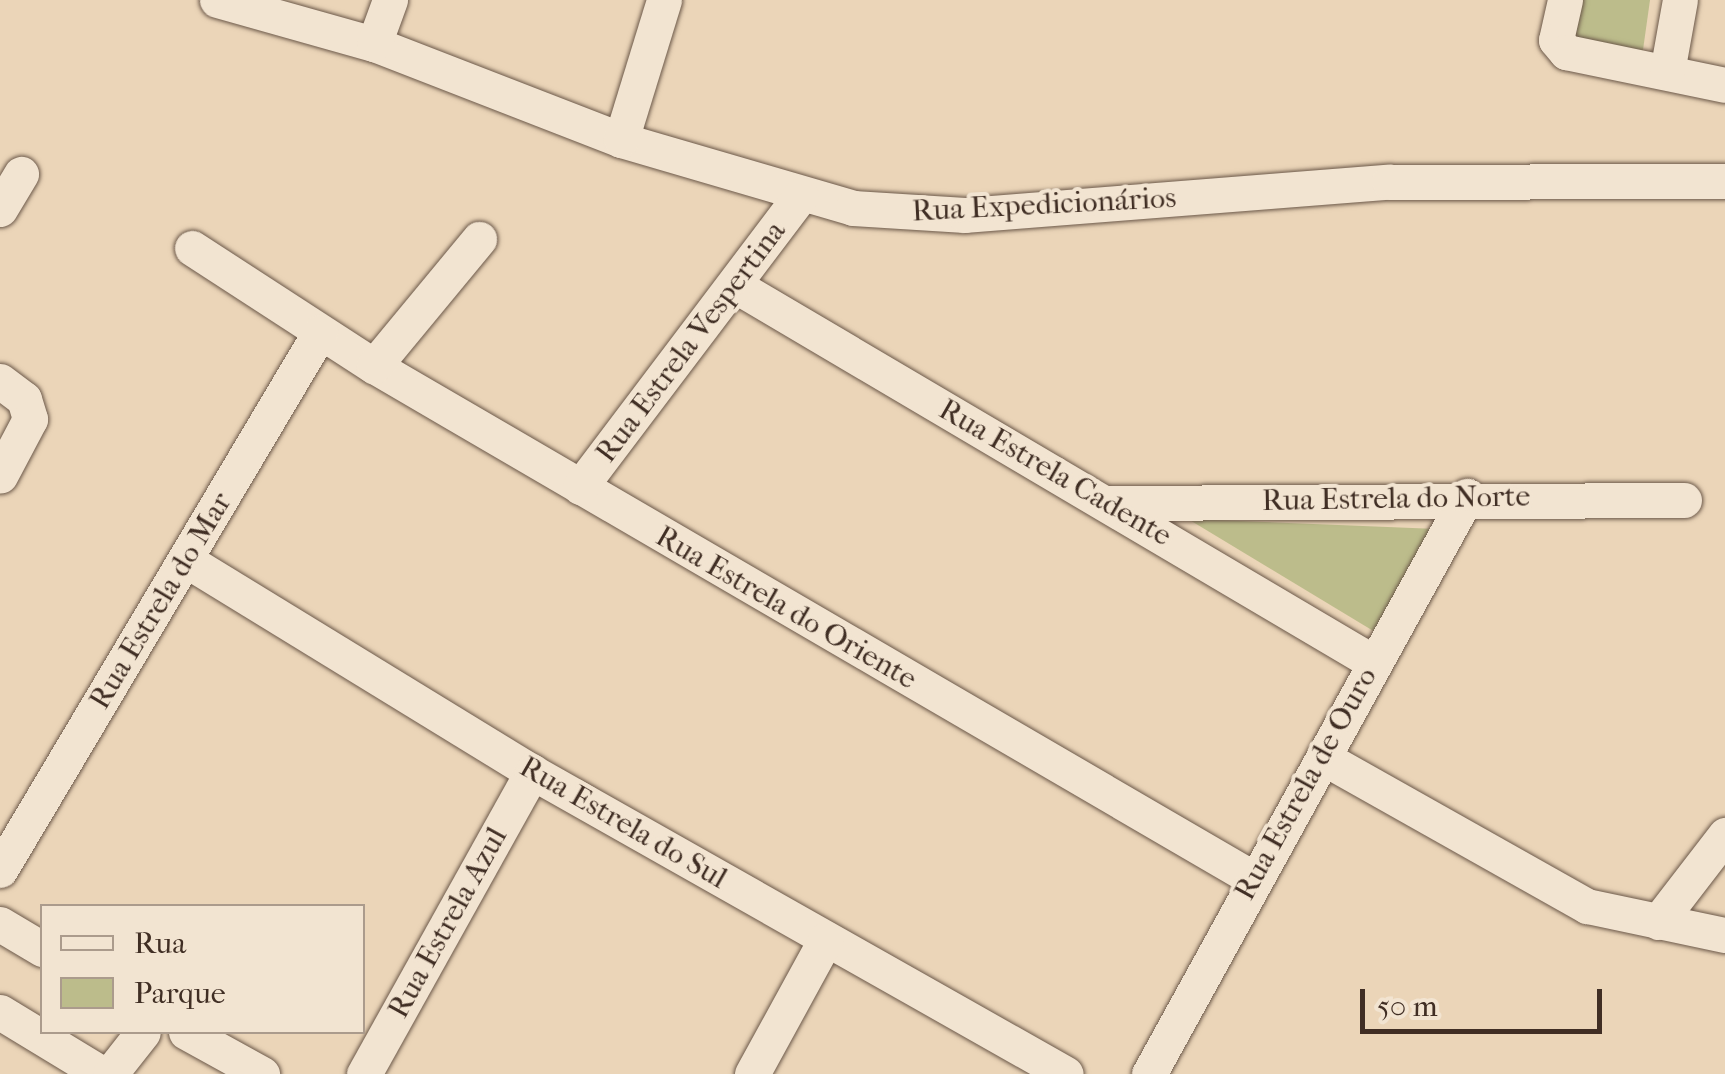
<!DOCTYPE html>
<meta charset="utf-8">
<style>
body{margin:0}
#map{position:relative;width:1725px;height:1074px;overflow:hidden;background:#ebd5b8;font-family:"IM FELL French Canon",serif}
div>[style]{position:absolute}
.green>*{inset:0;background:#bcbc8b}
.roads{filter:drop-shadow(0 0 2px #6b5849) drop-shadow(0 0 2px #6b5849)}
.minor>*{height:35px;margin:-17.5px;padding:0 17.5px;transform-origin:17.5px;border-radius:17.5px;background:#f2e4d1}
span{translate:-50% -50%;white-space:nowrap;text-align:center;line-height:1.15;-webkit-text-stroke:8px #f2e4d1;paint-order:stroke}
.street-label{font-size:30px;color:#402e24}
.legend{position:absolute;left:40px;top:904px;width:325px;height:130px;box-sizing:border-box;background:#f2e4d1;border:2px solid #ab9b8c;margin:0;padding:12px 18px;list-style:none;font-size:30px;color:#402e24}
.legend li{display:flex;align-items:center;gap:20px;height:50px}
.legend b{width:50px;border:2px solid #ab9b8c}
.scale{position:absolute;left:1360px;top:989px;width:242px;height:45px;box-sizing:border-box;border:5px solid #402e24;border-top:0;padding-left:12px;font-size:30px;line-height:35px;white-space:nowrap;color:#402e24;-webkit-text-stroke:8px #f2e4d1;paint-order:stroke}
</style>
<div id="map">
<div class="green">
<i style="clip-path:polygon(1580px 0,1650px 0,1641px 64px,1570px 49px)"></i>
<i style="clip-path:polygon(1188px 519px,1437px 529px,1380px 635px)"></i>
</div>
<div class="roads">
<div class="minor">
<i style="left:217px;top:0;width:163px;rotate:15.7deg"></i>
<i style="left:374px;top:44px;width:265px;rotate:21.2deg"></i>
<i style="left:621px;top:140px;width:242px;rotate:16.3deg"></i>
<i style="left:853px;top:208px;width:112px;rotate:3.6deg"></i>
<i style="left:965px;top:215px;width:425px;rotate:-4.5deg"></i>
<i style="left:1389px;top:182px;width:336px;rotate:-0.2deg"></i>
<i style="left:1565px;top:0;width:41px;rotate:102.7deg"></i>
<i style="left:1556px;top:40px;width:16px;rotate:50deg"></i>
<i style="left:1566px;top:52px;width:162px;rotate:11.7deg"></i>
<i style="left:374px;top:44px;width:47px;rotate:-70deg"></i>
<i style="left:1667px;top:72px;width:73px;rotate:-79.8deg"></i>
<i style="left:621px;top:140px;width:146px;rotate:-72.9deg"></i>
<i style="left:0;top:209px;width:41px;rotate:-59deg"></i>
<i style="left:192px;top:248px;width:217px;rotate:33deg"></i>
<i style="left:374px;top:366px;width:1019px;rotate:30.24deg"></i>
<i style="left:736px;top:286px;width:740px;rotate:30.55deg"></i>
<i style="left:374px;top:366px;width:165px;rotate:-50.4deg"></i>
<i style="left:0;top:381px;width:30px;rotate:37deg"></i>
<i style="left:24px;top:399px;width:21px;rotate:73deg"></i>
<i style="left:30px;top:419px;width:64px;rotate:117.8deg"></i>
<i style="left:580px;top:487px;width:366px;rotate:-52.9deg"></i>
<i style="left:1109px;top:503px;width:575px;rotate:-0.3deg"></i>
<i style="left:186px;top:560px;width:406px;rotate:31.5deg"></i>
<i style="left:532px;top:772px;width:613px;rotate:29.49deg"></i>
<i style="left:1324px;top:758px;width:302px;rotate:29.4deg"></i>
<i style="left:1587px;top:906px;width:141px;rotate:11.9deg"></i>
<i style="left:0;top:870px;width:626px;rotate:-59.26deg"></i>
<i style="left:1658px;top:922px;width:110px;rotate:-52.4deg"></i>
<i style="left:0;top:924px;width:49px;rotate:30.8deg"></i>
<i style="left:0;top:1012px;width:119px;rotate:31.3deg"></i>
<i style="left:186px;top:1032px;width:87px;rotate:28.9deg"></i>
<i style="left:110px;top:1074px;width:53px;rotate:-51.8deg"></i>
<i style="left:364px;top:1074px;width:346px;rotate:-60.9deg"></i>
<i style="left:752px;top:1074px;width:154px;rotate:-61.3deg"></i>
<i style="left:1149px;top:1074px;width:660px;rotate:-61.18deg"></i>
</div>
</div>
<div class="street-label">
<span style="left:1044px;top:205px;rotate:-3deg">Rua Expedicionários</span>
<span style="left:691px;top:342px;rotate:-53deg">Rua Estrela Vespertina</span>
<span style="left:1055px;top:473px;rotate:30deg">Rua Estrela Cadente</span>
<span style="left:1396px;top:499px;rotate:-1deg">Rua Estrela do Norte</span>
<span style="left:161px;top:601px;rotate:-59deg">Rua Estrela do Mar</span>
<span style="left:786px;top:608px;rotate:30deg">Rua Estrela do Oriente</span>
<span style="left:1306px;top:784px;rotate:-61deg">Rua Estrela de Ouro</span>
<span style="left:623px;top:823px;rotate:30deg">Rua Estrela do Sul</span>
<span style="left:448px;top:923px;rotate:-61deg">Rua Estrela Azul</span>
</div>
<ul class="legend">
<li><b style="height:12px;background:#f2e4d1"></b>Rua</li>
<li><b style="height:28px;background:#bcbc8b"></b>Parque</li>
</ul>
<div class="scale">50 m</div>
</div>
